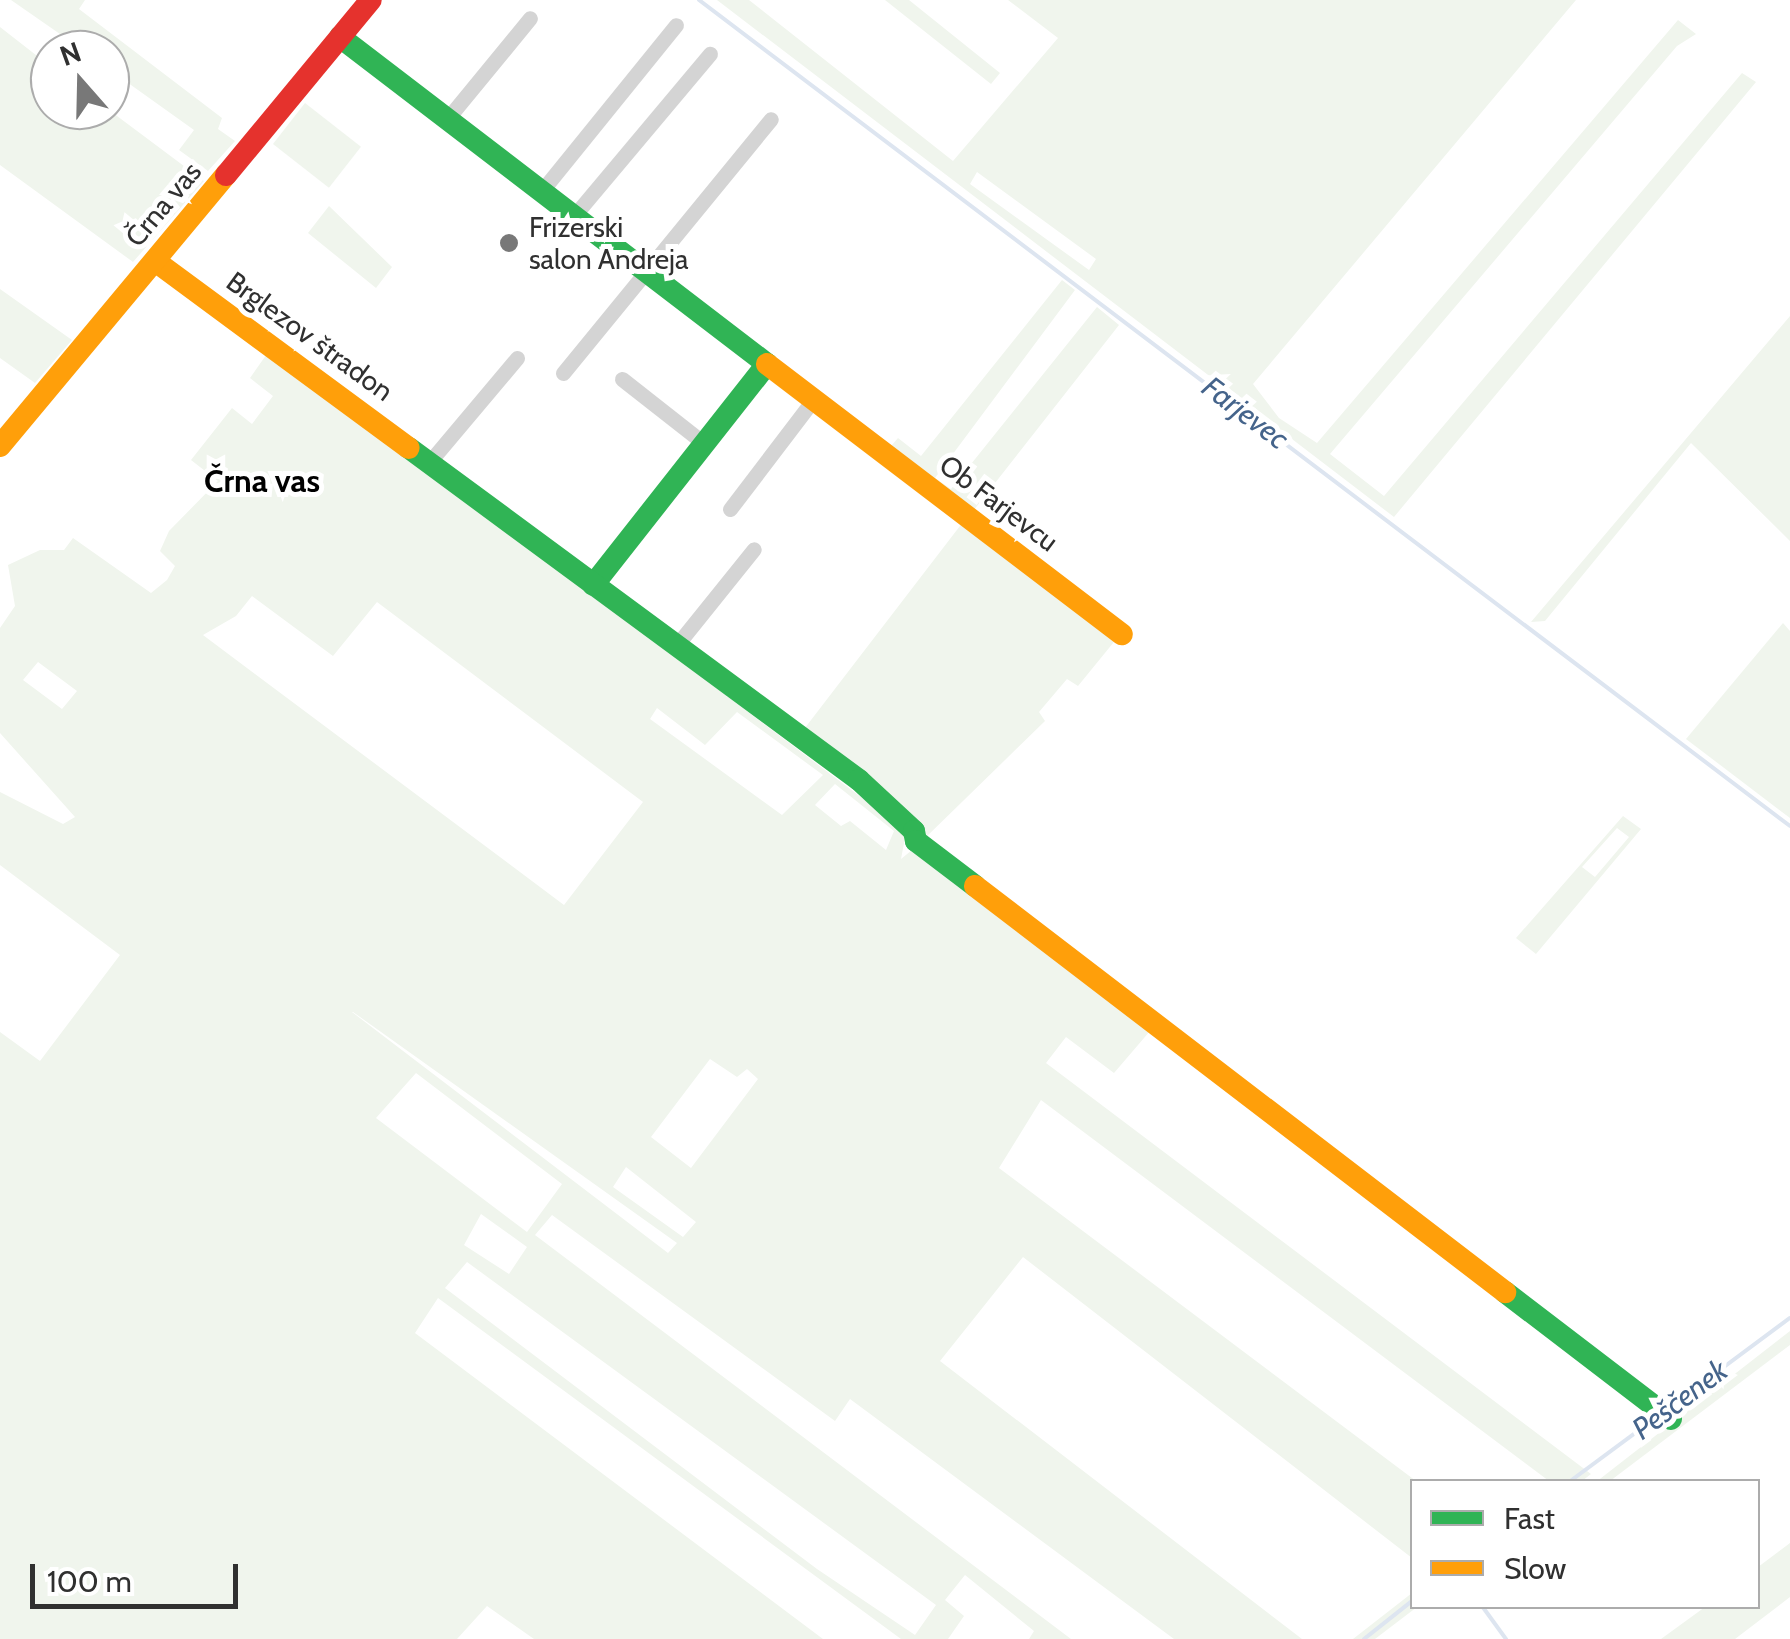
<!DOCTYPE html>
<meta charset="utf-8">
<style>
body{margin:0}
#map{position:relative;width:1790px;height:1639px;overflow:hidden;background:#fff;font-family:Cabin,sans-serif}
div>[style]{position:absolute}
.green>*{inset:0;background:#f0f5ed;transform-origin:0 0}
.stream>*{height:4px;margin:-2px;padding:0 2px;transform-origin:2px;border-radius:2px;background:#dde5f0}
.street>*{height:15px;margin:-7.5px;padding:0 7.5px;transform-origin:7.5px;border-radius:7.5px;background:#d4d4d4}
.fast>*{height:22px;margin:-11px;padding:0 11px;transform-origin:11px;border-radius:11px;background:#30b455}
.slow>*{height:22px;margin:-11px;padding:0 11px;transform-origin:11px;border-radius:11px;background:#ff9f0a}
.jam>*{height:22px;margin:-11px;padding:0 11px;transform-origin:11px;border-radius:11px;background:#e5322d}
.dots>*{width:28px;height:28px;translate:-50% -50%;box-sizing:border-box;border:5px solid #fff;border-radius:50%}
span{translate:-50% -50%;white-space:nowrap;text-align:center;line-height:1.15;-webkit-text-stroke:10px #fff;paint-order:stroke}
.street-label{font-size:28px;color:#303030}
.poi-label{font-size:28px;color:#303030}
.left{translate:0 -50%;text-align:left}
.water-label{font-size:30px;color:#45648b;font-style:italic}
.quarter-label{font-size:32px;color:#000;font-weight:700}
.legend{position:absolute;left:1410px;top:1479px;width:350px;height:130px;box-sizing:border-box;background:#fff;border:2px solid #acacac;margin:0;padding:12px 18px;list-style:none;font-size:30px;color:#303030}
.legend li{display:flex;align-items:center;gap:20px;height:50px}
.legend b{width:50px;border:2px solid #acacac}
.north{position:absolute;left:30px;top:30px;width:100px;height:100px;box-sizing:border-box;background:#fff;border:2px solid #acacac;border-radius:50%;rotate:340deg;font-size:28px;font-weight:700;line-height:40px;text-align:center;color:#303030}
.north::after{content:'';display:block;margin:auto;width:35px;height:45px;background:#787878;clip-path:polygon(50% 0,100% 100%,50% 72%,0 100%)}
.scale{position:absolute;left:30px;top:1564px;width:208px;height:45px;box-sizing:border-box;border:5px solid #303030;border-top:0;padding-left:12px;font-size:30px;line-height:35px;white-space:nowrap;color:#303030;-webkit-text-stroke:8px #fff;paint-order:stroke}
</style>
<div id="map">
<div class="green">
<i style="clip-path:polygon(11px 0,85px 0,79px 9px,222px 118px,218px 129px,235px 141px,208px 171px,179px 150px,194px 130px,110px 70px,110px 50px,83px 50px)"></i>
<i style="clip-path:polygon(evenodd,717px 0,749px 0,953px 161px,1058px 38px,1008px 0,1576px 0,1253px 384px,1279px 418px,1317px 443px,1678px 20px,1696px 34px,1677px 46px,1330px 454px,1384px 496px,1742px 73px,1756px 82px,1394px 517px,717px 0,977px 172px,1096px 259px,1089px 270px,970px 184px,977px 172px)"></i>
<i style="clip-path:polygon(885px 0,909px 0,1000px 73px,991px 84px)"></i>
<i style="clip-path:polygon(0 27px,50px 66px,50px 110px,109px 110px,204px 181px,133px 262px,0 165px)"></i>
<i style="left:305px;top:103px;width:71px;height:52px;rotate:38deg"></i>
<i style="clip-path:polygon(329px 206px,392px 267px,376px 288px,308px 233px)"></i>
<i style="clip-path:polygon(1062px 280px,1075px 290px,935px 478px,951px 489px,1097px 307px,1119px 325px,970px 515px,886px 452px,898px 438px,921px 456px)"></i>
<i style="clip-path:polygon(0 289px,72px 340px,35px 383px,0 358px)"></i>
<i style="clip-path:polygon(1790px 316px,1790px 541px,1691px 443px,1545px 621px,1531px 622px)"></i>
<i style="clip-path:polygon(evenodd,269px 351px,898px 825px,905px 838px,901px 859px,912px 850px,1150px 1031px,1114px 1073px,1066px 1037px,1046px 1063px,1591px 1474px,1582px 1481px,1549px 1481px,1041px 1100px,999px 1168px,1416px 1481px,1412px 1558px,1023px 1257px,940px 1361px,1302px 1639px,1174px 1639px,850px 1399px,835px 1421px,552px 1215px,535px 1235px,1071px 1639px,1029px 1639px,1034px 1631px,965px 1575px,945px 1600px,964px 1616px,948px 1639px,901px 1639px,438px 1298px,415px 1333px,823px 1639px,534px 1639px,487px 1606px,457px 1639px,0 1639px,0 1032px,40px 1061px,120px 955px,0 865px,0 792px,63px 824px,75px 817px,0 733px,0 628px,15px 606px,8px 565px,40px 550px,64px 550px,73px 538px,151px 593px,167px 580px,175px 566px,160px 551px,169px 531px,218px 481px,191px 460px,232px 408px,252px 424px,273px 396px,250px 378px,269px 351px,252px 596px,333px 656px,377px 602px,643px 802px,564px 905px,203px 635px,236px 616px,252px 596px,269px 351px,38px 662px,77px 691px,62px 709px,23px 680px,38px 662px,269px 351px,657px 708px,705px 745px,737px 712px,823px 775px,782px 815px,650px 719px,657px 708px,269px 351px,835px 784px,894px 831px,886px 850px,850px 821px,841px 826px,815px 805px,835px 784px,269px 351px,352px 1012px,353px 1012px,677px 1243px,668px 1253px,352px 1012px,269px 351px,710px 1059px,737px 1077px,747px 1069px,758px 1079px,691px 1168px,651px 1137px,710px 1059px,269px 351px,416px 1073px,562px 1184px,527px 1232px,376px 1118px,416px 1073px,269px 351px,626px 1167px,696px 1222px,683px 1237px,613px 1187px,626px 1167px,269px 351px,481px 1214px,527px 1247px,509px 1274px,464px 1245px,481px 1214px,269px 351px,467px 1262px,936px 1605px,915px 1635px,817px 1569px,445px 1288px,467px 1262px)"></i>
<i style="clip-path:polygon(963px 522px,1118px 637px,1078px 686px,1067px 679px,1039px 712px,1045px 721px,922px 841px,798px 737px)"></i>
<i style="clip-path:polygon(1783px 623px,1790px 631px,1790px 818px,1686px 739px)"></i>
<i style="clip-path:polygon(evenodd,1623px 816px,1641px 829px,1536px 954px,1516px 938px,1623px 816px,1617px 828px,1629px 837px,1595px 877px,1582px 867px,1617px 828px)"></i>
<i style="clip-path:polygon(1790px 1331px,1790px 1345px,1610px 1481px,1596px 1482px)"></i>
<i style="clip-path:polygon(1790px 1543px,1790px 1597px,1735px 1639px,1661px 1639px,1705px 1607px,1758px 1606px,1758px 1567px)"></i>
<i style="clip-path:polygon(1412px 1593px,1417px 1607px,1375px 1639px,1353px 1639px)"></i>
</div>
<div class="stream">
<i style="left:699px;top:0;width:1368px;rotate:37.13deg"></i>
<i style="left:1670px;top:1407px;width:149px;rotate:-36.6deg"></i>
<i style="left:1569px;top:1482px;width:106px;rotate:-36.5deg"></i>
<i style="left:1482px;top:1606px;width:41px;rotate:54deg"></i>
<i style="left:1364px;top:1639px;width:61px;rotate:-38.4deg"></i>
</div>
<div class="street">
<i style="left:448px;top:118px;width:129px;rotate:-50.6deg"></i>
<i style="left:540px;top:193px;width:216px;rotate:-51deg"></i>
<i style="left:573px;top:217px;width:213px;rotate:-50deg"></i>
<i style="left:563px;top:373px;width:328px;rotate:-50.7deg"></i>
<i style="left:622px;top:379px;width:105px;rotate:38.1deg"></i>
<i style="left:432px;top:459px;width:132px;rotate:-49.9deg"></i>
<i style="left:730px;top:509px;width:137px;rotate:-52.7deg"></i>
<i style="left:676px;top:646px;width:124px;rotate:-51.2deg"></i>
</div>
<div class="fast">
<i style="left:340px;top:37px;width:538px;rotate:37.45deg"></i>
<i style="left:767px;top:364px;width:281px;rotate:128.2deg"></i>
<i style="left:409px;top:448px;width:559px;rotate:36.42deg"></i>
<i style="left:859px;top:780px;width:75px;rotate:42.8deg"></i>
<i style="left:914px;top:831px;width:10px;rotate:79deg"></i>
<i style="left:916px;top:841px;width:74px;rotate:37.3deg"></i>
<i style="left:1505px;top:1292px;width:209px;rotate:37.4deg"></i>
</div>
<div class="slow">
<i style="left:155px;top:261px;width:315px;rotate:36.4deg"></i>
<i style="left:767px;top:364px;width:446px;rotate:37.3deg"></i>
<i style="left:0;top:446px;width:353px;rotate:-50.2deg"></i>
<i style="left:975px;top:886px;width:668px;rotate:37.45deg"></i>
</div>
<div class="jam">
<i style="left:226px;top:175px;width:227px;rotate:-50.4deg"></i>
</div>
<div class="dots">
<i style="left:509px;top:243px;background:#787878"></i>
</div>
<div class="street-label">
<span style="left:163px;top:204px;rotate:-50deg">Črna vas</span>
<span style="left:310px;top:336px;rotate:36deg">Brglezov štradon</span>
<span style="left:999px;top:503px;rotate:37deg">Ob Farjevcu</span>
</div>
<div class="poi-label">
<span class="left" style="left:529px;top:243px">Frizerski<br>salon Andreja</span>
</div>
<div class="water-label">
<span style="left:1245px;top:413px;rotate:37deg">Farjevec</span>
<span style="left:1680px;top:1400px;rotate:-37deg">Peščenek</span>
</div>
<div class="quarter-label">
<span style="left:262px;top:481px">Črna vas</span>
</div>
<ul class="legend">
<li><b style="height:12px;background:#30b455"></b>Fast</li>
<li><b style="height:12px;background:#ff9f0a"></b>Slow</li>
</ul>
<div class="north">N</div>
<div class="scale">100 m</div>
</div>
